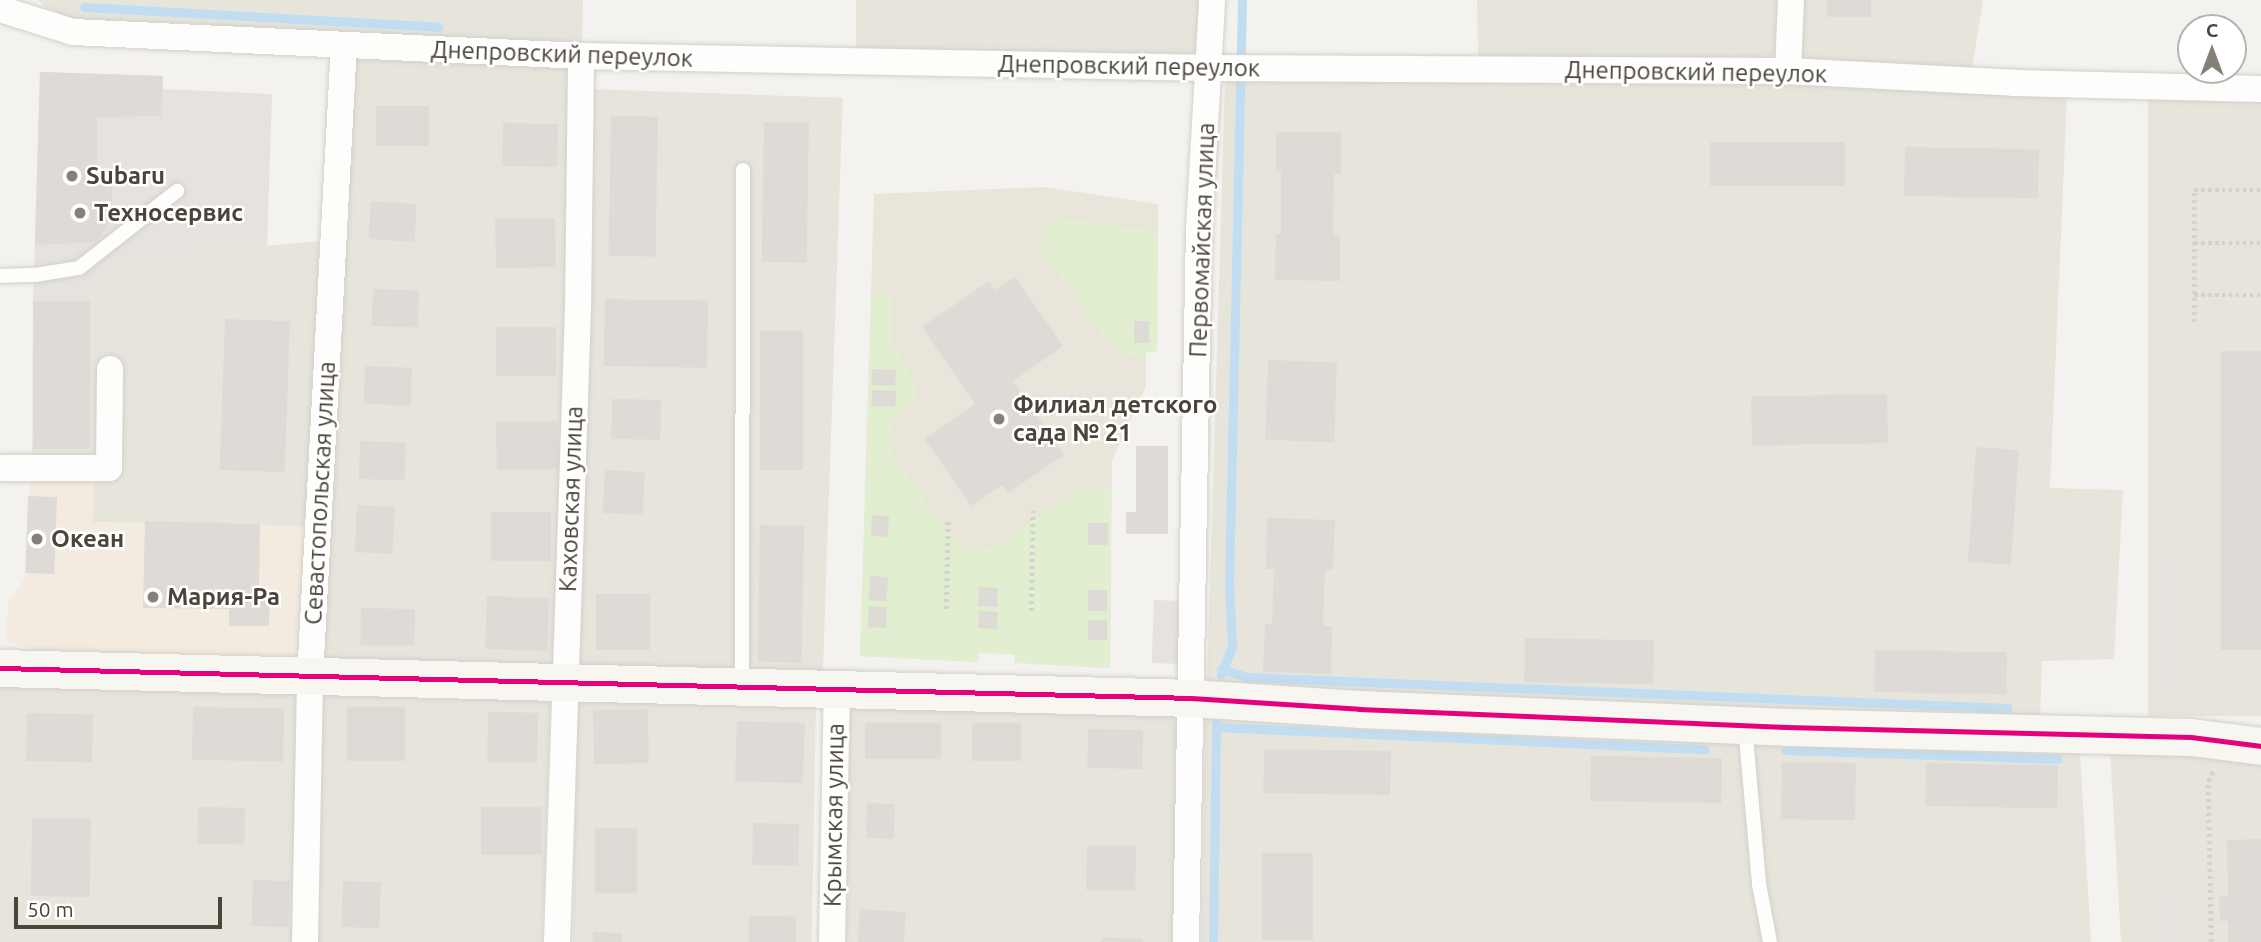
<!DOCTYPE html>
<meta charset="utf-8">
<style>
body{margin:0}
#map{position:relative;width:2261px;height:942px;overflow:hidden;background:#f4f2ee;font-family:Ubuntu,sans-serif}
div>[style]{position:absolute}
.residential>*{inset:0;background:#e7e4dc;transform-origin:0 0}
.commercial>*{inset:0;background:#f3ebdf}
.industrial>*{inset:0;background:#e6e2de}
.education>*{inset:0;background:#eae5da}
.green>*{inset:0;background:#e1eecf}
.parking>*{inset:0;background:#e6e3df;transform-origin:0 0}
.stream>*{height:9px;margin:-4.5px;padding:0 4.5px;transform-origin:4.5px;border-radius:4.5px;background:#c0ddf1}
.building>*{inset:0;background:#dedbd6;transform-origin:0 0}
.path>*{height:4.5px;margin-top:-2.25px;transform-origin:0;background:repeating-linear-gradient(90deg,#d3d2cc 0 3.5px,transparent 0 7px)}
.roads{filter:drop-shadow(0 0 2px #d2d0cb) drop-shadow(0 0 2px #d2d0cb)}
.lane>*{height:14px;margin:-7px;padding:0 7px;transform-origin:7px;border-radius:7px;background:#fdfdfc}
.street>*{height:26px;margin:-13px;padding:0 13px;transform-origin:13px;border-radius:13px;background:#fdfdfc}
.secondary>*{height:37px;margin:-18.5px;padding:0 18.5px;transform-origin:18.5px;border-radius:18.5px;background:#f7f6f1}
.bus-1>*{height:5px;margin:-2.5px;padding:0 2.5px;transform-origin:2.5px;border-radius:2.5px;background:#e5007d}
.dots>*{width:19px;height:19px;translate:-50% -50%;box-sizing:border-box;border:4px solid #fff;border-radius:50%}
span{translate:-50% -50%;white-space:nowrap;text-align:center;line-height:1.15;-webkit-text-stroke:5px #fff;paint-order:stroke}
.street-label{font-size:24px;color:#4b4439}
.poi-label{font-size:24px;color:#4b4439;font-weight:700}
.left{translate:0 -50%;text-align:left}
.north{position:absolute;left:2177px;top:14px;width:70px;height:70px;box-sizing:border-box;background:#fff;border:2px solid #b7b4b0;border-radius:50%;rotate:0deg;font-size:19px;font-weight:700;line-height:28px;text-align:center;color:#4b4439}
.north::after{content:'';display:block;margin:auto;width:24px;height:32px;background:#868178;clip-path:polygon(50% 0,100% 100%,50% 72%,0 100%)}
.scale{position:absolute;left:14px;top:897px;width:208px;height:32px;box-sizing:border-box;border:4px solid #4b4439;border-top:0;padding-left:9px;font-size:21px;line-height:24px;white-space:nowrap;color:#4b4439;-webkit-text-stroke:5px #fff;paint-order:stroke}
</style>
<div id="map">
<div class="residential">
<i style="clip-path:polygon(38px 0,583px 0,582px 49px,80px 24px,44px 6px)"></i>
<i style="left:856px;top:0;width:344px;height:53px"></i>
<i style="clip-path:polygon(1477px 0,1983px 0,1972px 69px,1791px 60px,1478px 56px)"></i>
<i style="clip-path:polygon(356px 54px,571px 61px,568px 313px,556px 666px,321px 662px)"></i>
<i style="clip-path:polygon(1225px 81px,1790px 85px,2067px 97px,2050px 488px,2123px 490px,2114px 659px,2042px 661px,2040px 717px,1359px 696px,1207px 684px)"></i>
<i style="left:591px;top:89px;width:252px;height:577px;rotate:2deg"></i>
<i style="left:2148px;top:96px;width:113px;height:620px"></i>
<i style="clip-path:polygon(319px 241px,308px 526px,92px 522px,32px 477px,33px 301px,90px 301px,105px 261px)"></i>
<i style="left:0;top:680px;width:303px;height:262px;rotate:1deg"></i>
<i style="left:323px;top:689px;width:228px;height:253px;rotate:2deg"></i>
<i style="left:577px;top:699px;width:239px;height:243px;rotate:1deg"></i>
<i style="left:850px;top:703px;width:328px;height:239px;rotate:1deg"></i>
<i style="clip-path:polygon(1205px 716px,2080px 753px,2091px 942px,1202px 942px)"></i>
<i style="clip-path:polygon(2110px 751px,2213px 755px,2261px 764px,2261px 942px,2121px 942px)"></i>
</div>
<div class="commercial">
<i style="clip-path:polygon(32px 477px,94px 477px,93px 522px,308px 526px,296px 658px,42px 652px,6px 641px,8px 604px,28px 573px,28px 496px)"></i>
</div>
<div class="industrial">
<i style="clip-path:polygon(40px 72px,163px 76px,163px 89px,272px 94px,267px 246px,106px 261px,90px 301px,33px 301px)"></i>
</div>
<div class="education">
<i style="clip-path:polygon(1044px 187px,1158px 204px,1157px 351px,1146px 352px,1146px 386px,1112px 461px,1110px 668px,1014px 663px,1014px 654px,979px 653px,978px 662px,860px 656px,874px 194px)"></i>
</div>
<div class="green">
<i style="clip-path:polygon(1058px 217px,1158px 232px,1157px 351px,1146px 352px,1146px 358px,1132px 357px,1121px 353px,1106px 340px,1041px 250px,1041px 230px)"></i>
<i style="clip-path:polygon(872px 294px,891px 295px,890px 339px,918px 387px,914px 400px,892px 421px,889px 444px,896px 459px,946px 530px,963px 549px,974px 552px,992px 548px,1081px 487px,1111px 488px,1110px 668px,1014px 663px,1014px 654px,979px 653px,978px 662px,860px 656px)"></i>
</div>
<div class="parking">
<i style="left:2156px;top:553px;width:22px;height:143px"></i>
<i style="left:1154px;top:600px;width:38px;height:63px;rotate:2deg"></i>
<i style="left:2157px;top:884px;width:23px;height:58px"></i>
</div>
<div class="stream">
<i style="left:84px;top:7px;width:355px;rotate:3.2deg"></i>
<i style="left:1221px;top:669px;width:27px;rotate:17deg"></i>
<i style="left:1247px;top:677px;width:761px;rotate:2.34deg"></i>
<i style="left:1221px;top:674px;width:29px;rotate:-68deg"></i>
<i style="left:1232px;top:647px;width:63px;rotate:-92.7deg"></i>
<i style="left:1229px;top:584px;width:584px;rotate:-88.72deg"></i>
<i style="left:1216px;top:727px;width:489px;rotate:2.6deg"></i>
<i style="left:1785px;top:750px;width:273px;rotate:1.9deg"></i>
<i style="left:1213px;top:942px;width:218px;rotate:-89.2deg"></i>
</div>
<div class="building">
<i style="left:1827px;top:0;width:44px;height:17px"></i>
<i style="clip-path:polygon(40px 72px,163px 76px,161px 116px,97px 117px,97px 186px,112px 186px,111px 220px,96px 242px,35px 245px)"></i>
<i style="left:376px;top:106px;width:53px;height:40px"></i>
<i style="left:611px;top:116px;width:47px;height:140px;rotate:1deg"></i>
<i style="left:764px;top:122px;width:45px;height:140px;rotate:1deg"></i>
<i style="left:503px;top:123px;width:55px;height:43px;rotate:1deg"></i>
<i style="clip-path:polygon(1276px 132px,1341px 132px,1341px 174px,1334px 174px,1333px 235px,1340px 236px,1340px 281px,1275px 280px,1276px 234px,1281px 234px,1281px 172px,1276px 172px)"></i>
<i style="left:1710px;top:142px;width:135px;height:44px"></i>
<i style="left:1905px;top:147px;width:134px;height:49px;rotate:1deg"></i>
<i style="left:371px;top:201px;width:46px;height:38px;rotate:4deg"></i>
<i style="left:555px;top:218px;width:49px;height:60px;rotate:89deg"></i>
<i style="clip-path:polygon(1015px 277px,1063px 346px,1013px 381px,1064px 455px,1008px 493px,1002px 485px,971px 506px,925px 439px,975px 404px,922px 327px,989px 281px,995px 290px)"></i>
<i style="left:373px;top:289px;width:46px;height:37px;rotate:2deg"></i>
<i style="left:605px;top:299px;width:103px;height:67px;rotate:1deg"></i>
<i style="left:33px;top:301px;width:57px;height:148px"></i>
<i style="left:225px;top:319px;width:65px;height:151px;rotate:2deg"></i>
<i style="left:1134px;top:321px;width:15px;height:22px"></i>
<i style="left:496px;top:327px;width:60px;height:49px"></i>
<i style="left:760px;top:331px;width:43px;height:139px"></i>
<i style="left:2261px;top:351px;width:299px;height:40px;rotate:90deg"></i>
<i style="left:1268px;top:360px;width:69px;height:80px;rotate:2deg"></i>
<i style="left:365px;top:366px;width:47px;height:38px;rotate:2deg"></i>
<i style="left:872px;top:369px;width:24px;height:16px;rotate:2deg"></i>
<i style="left:872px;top:390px;width:24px;height:16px;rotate:2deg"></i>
<i style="left:1887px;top:394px;width:49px;height:136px;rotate:89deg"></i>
<i style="left:612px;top:399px;width:49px;height:40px;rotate:1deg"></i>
<i style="left:557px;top:421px;width:48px;height:61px;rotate:89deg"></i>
<i style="left:360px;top:441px;width:46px;height:38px;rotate:2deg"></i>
<i style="clip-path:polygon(1136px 446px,1168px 446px,1168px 534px,1126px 534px,1126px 512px,1136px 512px)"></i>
<i style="left:1976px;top:447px;width:43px;height:115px;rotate:4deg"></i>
<i style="left:605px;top:470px;width:40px;height:43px;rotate:3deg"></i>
<i style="left:28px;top:496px;width:29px;height:77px;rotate:2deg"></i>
<i style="left:357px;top:505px;width:38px;height:47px;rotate:3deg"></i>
<i style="left:491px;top:512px;width:60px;height:49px"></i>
<i style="left:872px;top:515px;width:17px;height:21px;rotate:3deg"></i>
<i style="clip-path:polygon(1267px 518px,1335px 520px,1333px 570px,1325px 569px,1323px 626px,1332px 626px,1331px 674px,1263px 672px,1265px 624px,1272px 624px,1274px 569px,1266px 569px)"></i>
<i style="clip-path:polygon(145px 521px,260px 524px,259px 597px,270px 597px,269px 626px,229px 626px,229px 609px,143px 608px)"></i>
<i style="left:1088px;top:523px;width:20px;height:22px"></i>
<i style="left:760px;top:525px;width:44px;height:137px;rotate:1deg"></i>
<i style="left:870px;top:576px;width:18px;height:24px;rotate:3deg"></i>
<i style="left:979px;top:587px;width:19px;height:19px;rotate:3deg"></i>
<i style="left:1088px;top:590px;width:19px;height:21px"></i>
<i style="left:596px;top:594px;width:54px;height:56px"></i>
<i style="left:487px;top:596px;width:62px;height:53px;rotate:2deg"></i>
<i style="left:869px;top:606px;width:18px;height:21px;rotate:3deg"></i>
<i style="left:361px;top:608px;width:54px;height:37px;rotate:1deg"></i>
<i style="left:979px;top:611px;width:19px;height:17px;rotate:3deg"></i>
<i style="left:1088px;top:620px;width:19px;height:20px"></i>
<i style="left:1525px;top:638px;width:129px;height:44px;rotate:1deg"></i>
<i style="left:1875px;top:650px;width:132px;height:42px;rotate:1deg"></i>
<i style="left:193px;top:707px;width:91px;height:53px;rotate:1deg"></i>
<i style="left:405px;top:707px;width:54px;height:58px;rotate:90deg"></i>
<i style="left:648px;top:709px;width:54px;height:55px;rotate:89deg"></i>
<i style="left:488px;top:712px;width:50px;height:50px;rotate:1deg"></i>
<i style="left:27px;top:713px;width:66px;height:48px;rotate:1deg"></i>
<i style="left:737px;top:721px;width:68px;height:60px;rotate:2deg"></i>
<i style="left:865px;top:723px;width:76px;height:36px"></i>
<i style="left:972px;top:723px;width:49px;height:38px"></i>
<i style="left:1088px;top:729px;width:55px;height:39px;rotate:1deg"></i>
<i style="left:1264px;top:749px;width:127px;height:44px;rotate:1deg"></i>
<i style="left:1591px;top:756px;width:131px;height:45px;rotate:1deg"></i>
<i style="left:1782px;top:762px;width:74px;height:57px;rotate:1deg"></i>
<i style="left:1926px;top:763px;width:132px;height:43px;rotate:1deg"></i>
<i style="left:867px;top:803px;width:28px;height:35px;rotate:2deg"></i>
<i style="left:198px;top:807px;width:47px;height:37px;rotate:1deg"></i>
<i style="left:481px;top:807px;width:60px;height:48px"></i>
<i style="left:32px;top:818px;width:59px;height:78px;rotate:1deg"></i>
<i style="left:753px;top:823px;width:46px;height:42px;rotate:1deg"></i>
<i style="left:595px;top:828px;width:42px;height:65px"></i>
<i style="clip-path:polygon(2261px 839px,2261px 942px,2228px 942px,2228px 921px,2220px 921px,2219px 896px,2228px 895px,2227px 840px)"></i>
<i style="left:1087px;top:845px;width:49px;height:45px;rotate:1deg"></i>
<i style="left:1262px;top:853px;width:51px;height:87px"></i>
<i style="left:253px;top:880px;width:37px;height:46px;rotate:2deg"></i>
<i style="left:343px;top:881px;width:38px;height:46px;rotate:2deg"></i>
<i style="left:860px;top:909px;width:46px;height:33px;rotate:4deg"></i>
<i style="left:749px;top:916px;width:47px;height:26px;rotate:1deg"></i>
<i style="left:593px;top:932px;width:29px;height:10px;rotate:2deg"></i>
<i style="clip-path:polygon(1102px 937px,1143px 939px,1143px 942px,1101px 942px)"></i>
</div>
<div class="path">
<i style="left:2194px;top:243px;width:67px"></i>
<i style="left:2194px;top:295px;width:67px"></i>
<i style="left:2194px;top:322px;width:132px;rotate:-90deg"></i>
<i style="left:2194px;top:190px;width:67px"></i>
<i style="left:946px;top:609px;width:90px;rotate:-88.7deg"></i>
<i style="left:1031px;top:611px;width:100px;rotate:-88.9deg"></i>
<i style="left:2211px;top:942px;width:161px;rotate:-91.1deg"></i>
<i style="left:2208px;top:781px;width:11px;rotate:-63deg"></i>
</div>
<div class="roads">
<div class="lane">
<i style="left:0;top:276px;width:35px;rotate:-2deg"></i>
<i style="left:35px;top:275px;width:45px;rotate:-9deg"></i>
<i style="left:79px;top:268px;width:125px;rotate:-38.2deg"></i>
<i style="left:742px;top:686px;width:516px;rotate:-89.89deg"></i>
<i style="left:1745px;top:726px;width:159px;rotate:84.9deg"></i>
<i style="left:1759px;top:884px;width:59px;rotate:79.3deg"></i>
</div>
<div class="street">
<i style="left:0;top:9px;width:77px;rotate:17.5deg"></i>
<i style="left:73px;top:32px;width:509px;rotate:2.7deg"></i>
<i style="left:581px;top:56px;width:629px;rotate:1.09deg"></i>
<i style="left:1210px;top:68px;width:578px;rotate:0.3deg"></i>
<i style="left:1788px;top:71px;width:226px;rotate:3deg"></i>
<i style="left:2014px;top:83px;width:247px;rotate:1.4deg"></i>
<i style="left:1788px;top:71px;width:71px;rotate:-87.6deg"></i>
<i style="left:0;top:468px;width:109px"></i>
<i style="left:109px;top:468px;width:99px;rotate:-89.4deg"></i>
<i style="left:305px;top:942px;width:264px;rotate:-88.9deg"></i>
<i style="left:310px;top:678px;width:634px;rotate:-86.93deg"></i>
<i style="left:557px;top:942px;width:632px;rotate:-88.1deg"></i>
<i style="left:578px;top:310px;width:254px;rotate:-89.3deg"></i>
<i style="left:832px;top:942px;width:253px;rotate:-88.9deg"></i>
<i style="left:1186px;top:942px;width:714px;rotate:-88.96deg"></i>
<i style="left:1199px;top:228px;width:228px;rotate:-86.7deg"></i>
</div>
<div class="secondary">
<i style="left:0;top:668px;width:1191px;rotate:1.44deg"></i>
<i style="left:1191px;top:698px;width:168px;rotate:3.7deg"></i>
<i style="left:1359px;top:709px;width:427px;rotate:2.4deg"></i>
<i style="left:1786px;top:727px;width:405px;rotate:1.4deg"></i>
<i style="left:2191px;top:737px;width:71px;rotate:7.3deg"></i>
</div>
</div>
<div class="bus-1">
<i style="left:0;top:668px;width:1191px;rotate:1.44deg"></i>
<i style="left:1191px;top:698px;width:168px;rotate:3.7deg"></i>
<i style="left:1359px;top:709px;width:427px;rotate:2.4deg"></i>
<i style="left:1786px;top:727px;width:405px;rotate:1.4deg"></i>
<i style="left:2191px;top:737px;width:71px;rotate:7.3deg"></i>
</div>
<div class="dots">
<i style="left:72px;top:176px;background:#868178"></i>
<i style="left:80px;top:213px;background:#868178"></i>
<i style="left:999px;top:419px;background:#868178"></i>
<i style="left:37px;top:539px;background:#868178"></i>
<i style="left:153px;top:597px;background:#868178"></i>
</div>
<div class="street-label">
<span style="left:562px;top:54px;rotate:2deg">Днепровский переулок</span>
<span style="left:1129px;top:66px;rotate:1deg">Днепровский переулок</span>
<span style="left:1696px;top:72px;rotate:1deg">Днепровский переулок</span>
<span style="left:1202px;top:240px;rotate:-88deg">Первомайская улица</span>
<span style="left:320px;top:493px;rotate:-87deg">Севастопольская улица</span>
<span style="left:571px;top:499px;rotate:-88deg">Каховская улица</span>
<span style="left:834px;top:815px;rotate:-89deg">Крымская улица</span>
</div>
<div class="poi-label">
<span class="left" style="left:86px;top:176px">Subaru</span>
<span class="left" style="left:94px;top:213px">Техносервис</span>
<span class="left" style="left:1013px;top:419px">Филиал детского<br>сада № 21</span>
<span class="left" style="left:51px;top:539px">Океан</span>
<span class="left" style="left:167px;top:597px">Мария-Ра</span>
</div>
<div class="north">С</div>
<div class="scale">50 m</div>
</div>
